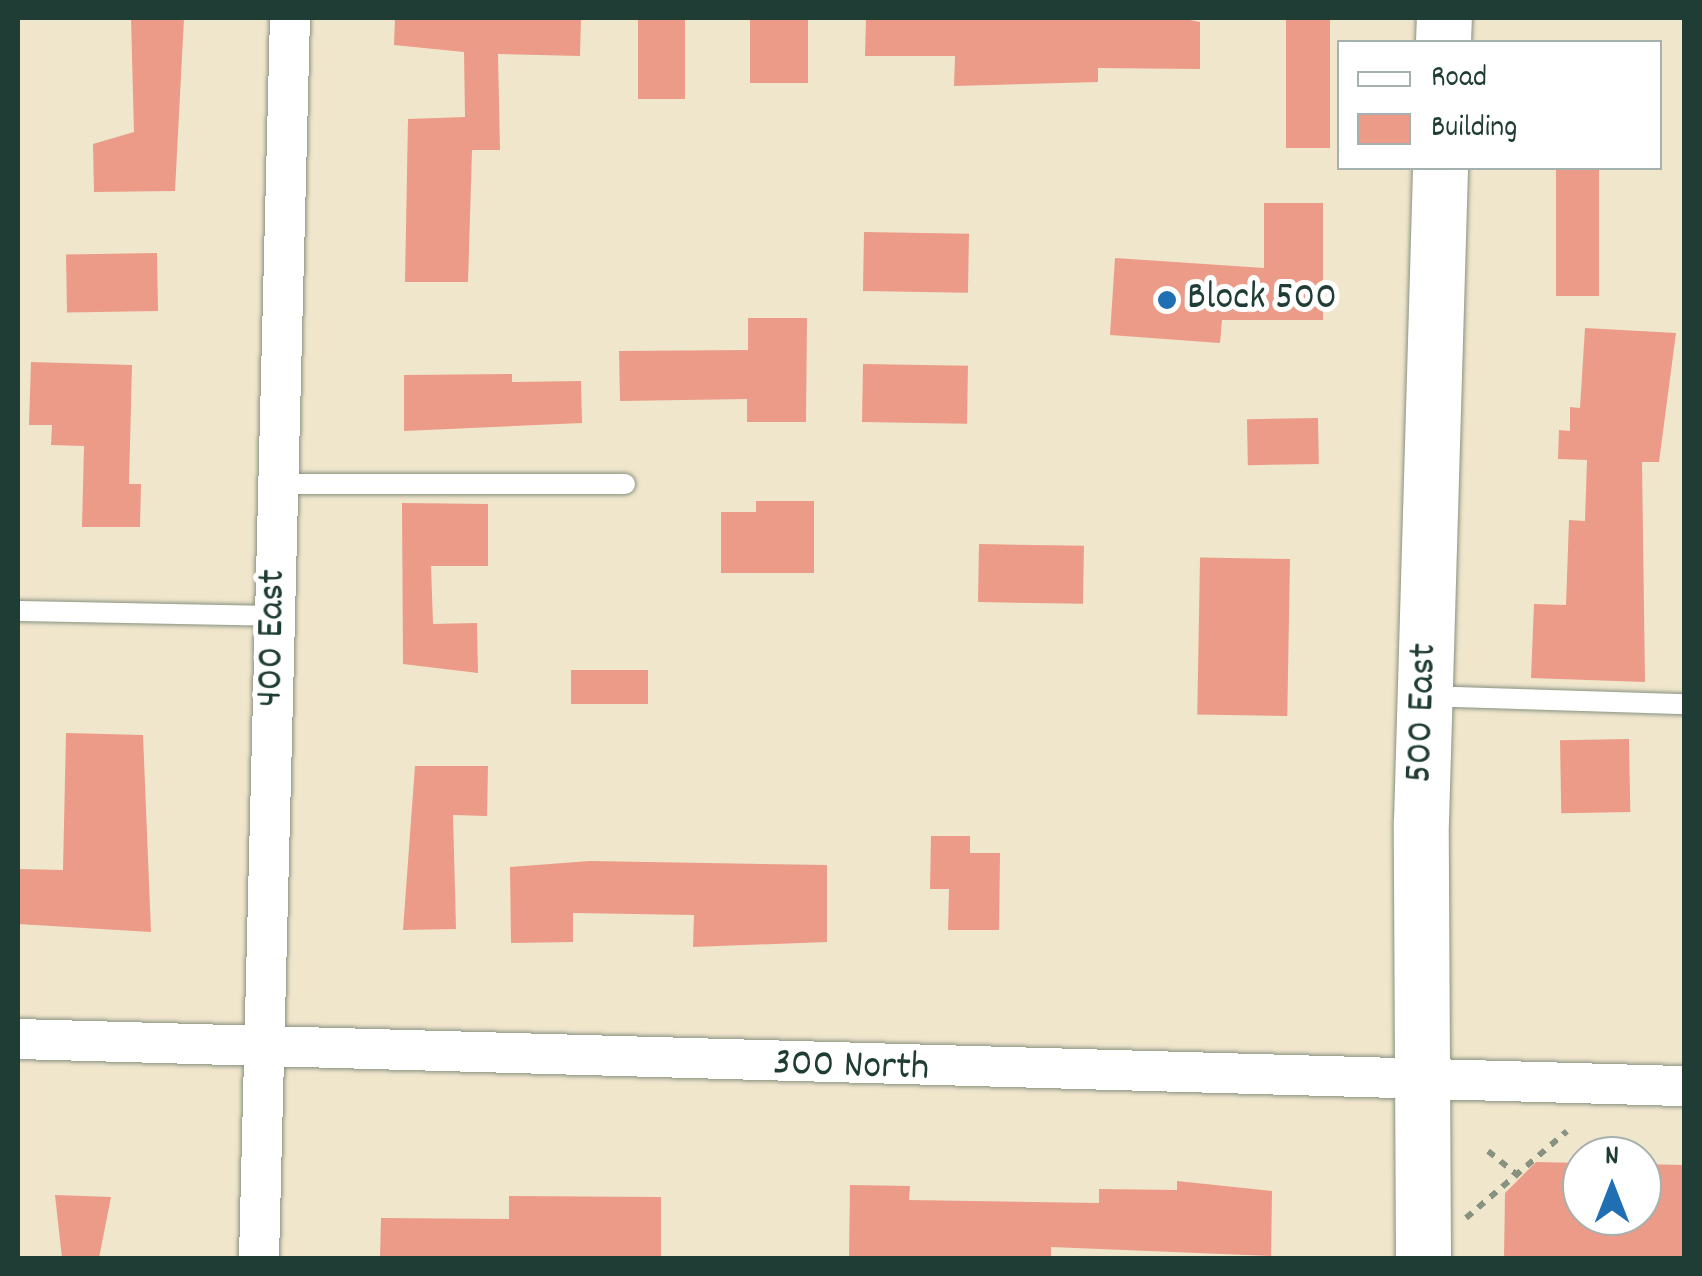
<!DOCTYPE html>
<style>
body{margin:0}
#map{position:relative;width:1702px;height:1276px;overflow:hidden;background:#f0e6cc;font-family:Dekko,sans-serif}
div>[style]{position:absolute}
.building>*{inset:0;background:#eb9b87;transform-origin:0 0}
.path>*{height:6px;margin-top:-3px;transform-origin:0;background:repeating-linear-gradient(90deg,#889280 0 8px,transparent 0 16px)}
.roads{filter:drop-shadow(0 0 2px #889280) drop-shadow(0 0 2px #889280)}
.lane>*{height:20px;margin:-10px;padding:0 10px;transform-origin:10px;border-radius:10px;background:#fff}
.street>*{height:40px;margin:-20px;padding:0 20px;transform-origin:20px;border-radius:20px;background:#fff}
.secondary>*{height:55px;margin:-27.5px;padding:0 27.5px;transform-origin:27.5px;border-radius:27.5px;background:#fff}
.dots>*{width:28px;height:28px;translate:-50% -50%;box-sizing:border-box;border:5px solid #fff;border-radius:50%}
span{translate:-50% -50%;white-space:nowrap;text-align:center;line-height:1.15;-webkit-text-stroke:10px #fff;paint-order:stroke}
.poi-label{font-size:40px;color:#1f3d34}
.left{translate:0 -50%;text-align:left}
.street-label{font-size:40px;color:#1f3d34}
.frame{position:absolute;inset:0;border:20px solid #1f3d34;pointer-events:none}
.legend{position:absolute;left:1337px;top:40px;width:325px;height:130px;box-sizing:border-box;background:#fff;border:2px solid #a5b1ae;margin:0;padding:12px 18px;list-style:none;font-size:30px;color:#1f3d34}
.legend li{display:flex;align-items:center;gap:20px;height:50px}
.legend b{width:50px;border:2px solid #a5b1ae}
.north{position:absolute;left:1562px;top:1136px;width:100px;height:100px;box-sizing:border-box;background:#fff;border:2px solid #a5b1ae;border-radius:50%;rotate:0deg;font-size:28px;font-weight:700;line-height:40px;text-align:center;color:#1f3d34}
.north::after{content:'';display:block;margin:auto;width:35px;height:45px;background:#1f6fb2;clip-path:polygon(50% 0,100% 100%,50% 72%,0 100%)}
</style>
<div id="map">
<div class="building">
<i style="clip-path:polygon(131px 18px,184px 18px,175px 191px,94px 192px,93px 144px,134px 132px)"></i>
<i style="clip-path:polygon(395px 18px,581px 18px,580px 56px,498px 54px,500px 150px,472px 150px,468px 282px,405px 282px,408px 119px,465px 117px,464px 52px,394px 45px)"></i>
<i style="left:750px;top:18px;width:58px;height:65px"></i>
<i style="clip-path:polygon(866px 18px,1179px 18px,1200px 22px,1200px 69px,1098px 68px,1098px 82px,954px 86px,955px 56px,865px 56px)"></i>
<i style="left:1286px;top:18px;width:44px;height:130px"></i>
<i style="left:638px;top:19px;width:47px;height:80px"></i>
<i style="left:1556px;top:168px;width:43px;height:128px"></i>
<i style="clip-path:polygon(1264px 203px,1323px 203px,1323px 320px,1222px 320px,1220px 343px,1110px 335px,1115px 258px,1264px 268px)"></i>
<i style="left:864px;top:232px;width:105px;height:59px;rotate:1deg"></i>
<i style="left:157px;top:253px;width:58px;height:91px;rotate:89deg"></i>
<i style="clip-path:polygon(748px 318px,807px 318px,806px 422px,747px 422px,747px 399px,620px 401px,619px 351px,748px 350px)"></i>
<i style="clip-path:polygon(1585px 328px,1676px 333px,1659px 462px,1642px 462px,1645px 682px,1531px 678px,1534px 604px,1566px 605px,1569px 520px,1585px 521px,1587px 460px,1558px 459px,1559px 430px,1570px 431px,1570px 407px,1580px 408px)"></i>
<i style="clip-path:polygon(31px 362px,132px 365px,129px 484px,141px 484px,140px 527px,82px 527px,84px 446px,51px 445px,52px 425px,29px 425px)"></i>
<i style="left:863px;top:364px;width:105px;height:58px;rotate:1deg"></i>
<i style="clip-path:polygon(512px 374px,512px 382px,581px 381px,582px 423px,404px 431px,404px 375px)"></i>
<i style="left:1318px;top:418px;width:46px;height:71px;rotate:89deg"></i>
<i style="clip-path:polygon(756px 501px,814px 501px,814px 573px,721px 573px,721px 512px,756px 512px)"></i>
<i style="clip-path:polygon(402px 503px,488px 504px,488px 566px,431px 566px,433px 624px,477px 623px,478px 673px,403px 664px)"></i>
<i style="left:979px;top:544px;width:105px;height:58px;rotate:1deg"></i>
<i style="left:1290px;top:559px;width:157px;height:90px;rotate:91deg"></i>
<i style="left:571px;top:670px;width:77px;height:34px"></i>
<i style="clip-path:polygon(66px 733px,143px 735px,151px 932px,18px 924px,18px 869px,63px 870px)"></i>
<i style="left:1629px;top:739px;width:73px;height:69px;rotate:89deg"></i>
<i style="clip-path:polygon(415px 766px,488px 766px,487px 816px,453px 815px,456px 929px,403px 930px)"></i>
<i style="clip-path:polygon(931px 836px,970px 836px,970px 853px,1000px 853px,999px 930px,948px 930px,949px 889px,930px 889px)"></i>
<i style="clip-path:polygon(590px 861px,827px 865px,827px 942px,693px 947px,694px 915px,573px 913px,573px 942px,511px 943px,510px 867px)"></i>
<i style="clip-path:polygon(1536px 1162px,1582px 1163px,1582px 1216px,1642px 1216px,1642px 1164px,1684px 1165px,1684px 1258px,1504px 1258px,1505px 1193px)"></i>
<i style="clip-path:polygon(1177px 1181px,1272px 1191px,1271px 1256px,1051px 1247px,1051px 1258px,849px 1258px,850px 1185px,910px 1186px,909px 1200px,1099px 1203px,1099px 1189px,1177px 1190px)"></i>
<i style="clip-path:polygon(55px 1195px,111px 1197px,99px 1258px,62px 1258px)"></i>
<i style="clip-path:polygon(509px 1196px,661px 1197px,661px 1258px,380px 1258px,381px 1218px,509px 1219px)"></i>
</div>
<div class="path">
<i style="left:1488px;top:1151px;width:43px;rotate:39.3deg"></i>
<i style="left:1466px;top:1218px;width:133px;rotate:-40.7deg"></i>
</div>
<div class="roads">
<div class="lane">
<i style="left:278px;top:484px;width:347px"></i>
<i style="left:18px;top:611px;width:257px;rotate:1.1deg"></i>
<i style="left:1426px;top:696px;width:258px;rotate:1.8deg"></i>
</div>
<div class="street">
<i style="left:18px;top:1039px;width:1667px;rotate:1.62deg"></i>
<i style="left:259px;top:1258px;width:1240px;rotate:-88.57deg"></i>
</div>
<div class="secondary">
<i style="left:1443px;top:42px;width:24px;rotate:-88deg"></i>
<i style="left:1423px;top:1258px;width:437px;rotate:-90.3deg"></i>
<i style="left:1421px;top:821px;width:653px;rotate:-88.33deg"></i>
</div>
</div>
<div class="dots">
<i style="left:1167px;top:300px;background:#1f6fb2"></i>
</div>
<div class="poi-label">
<span class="left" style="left:1187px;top:300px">Block 500</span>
</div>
<div class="street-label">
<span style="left:274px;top:638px;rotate:-89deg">400 East</span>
<span style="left:1424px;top:713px;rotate:-88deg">500 East</span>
<span style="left:851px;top:1068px;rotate:2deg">300 North</span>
</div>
<div class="frame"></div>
<ul class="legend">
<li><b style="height:12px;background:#fff"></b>Road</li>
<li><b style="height:28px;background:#eb9b87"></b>Building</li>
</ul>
<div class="north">N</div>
</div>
